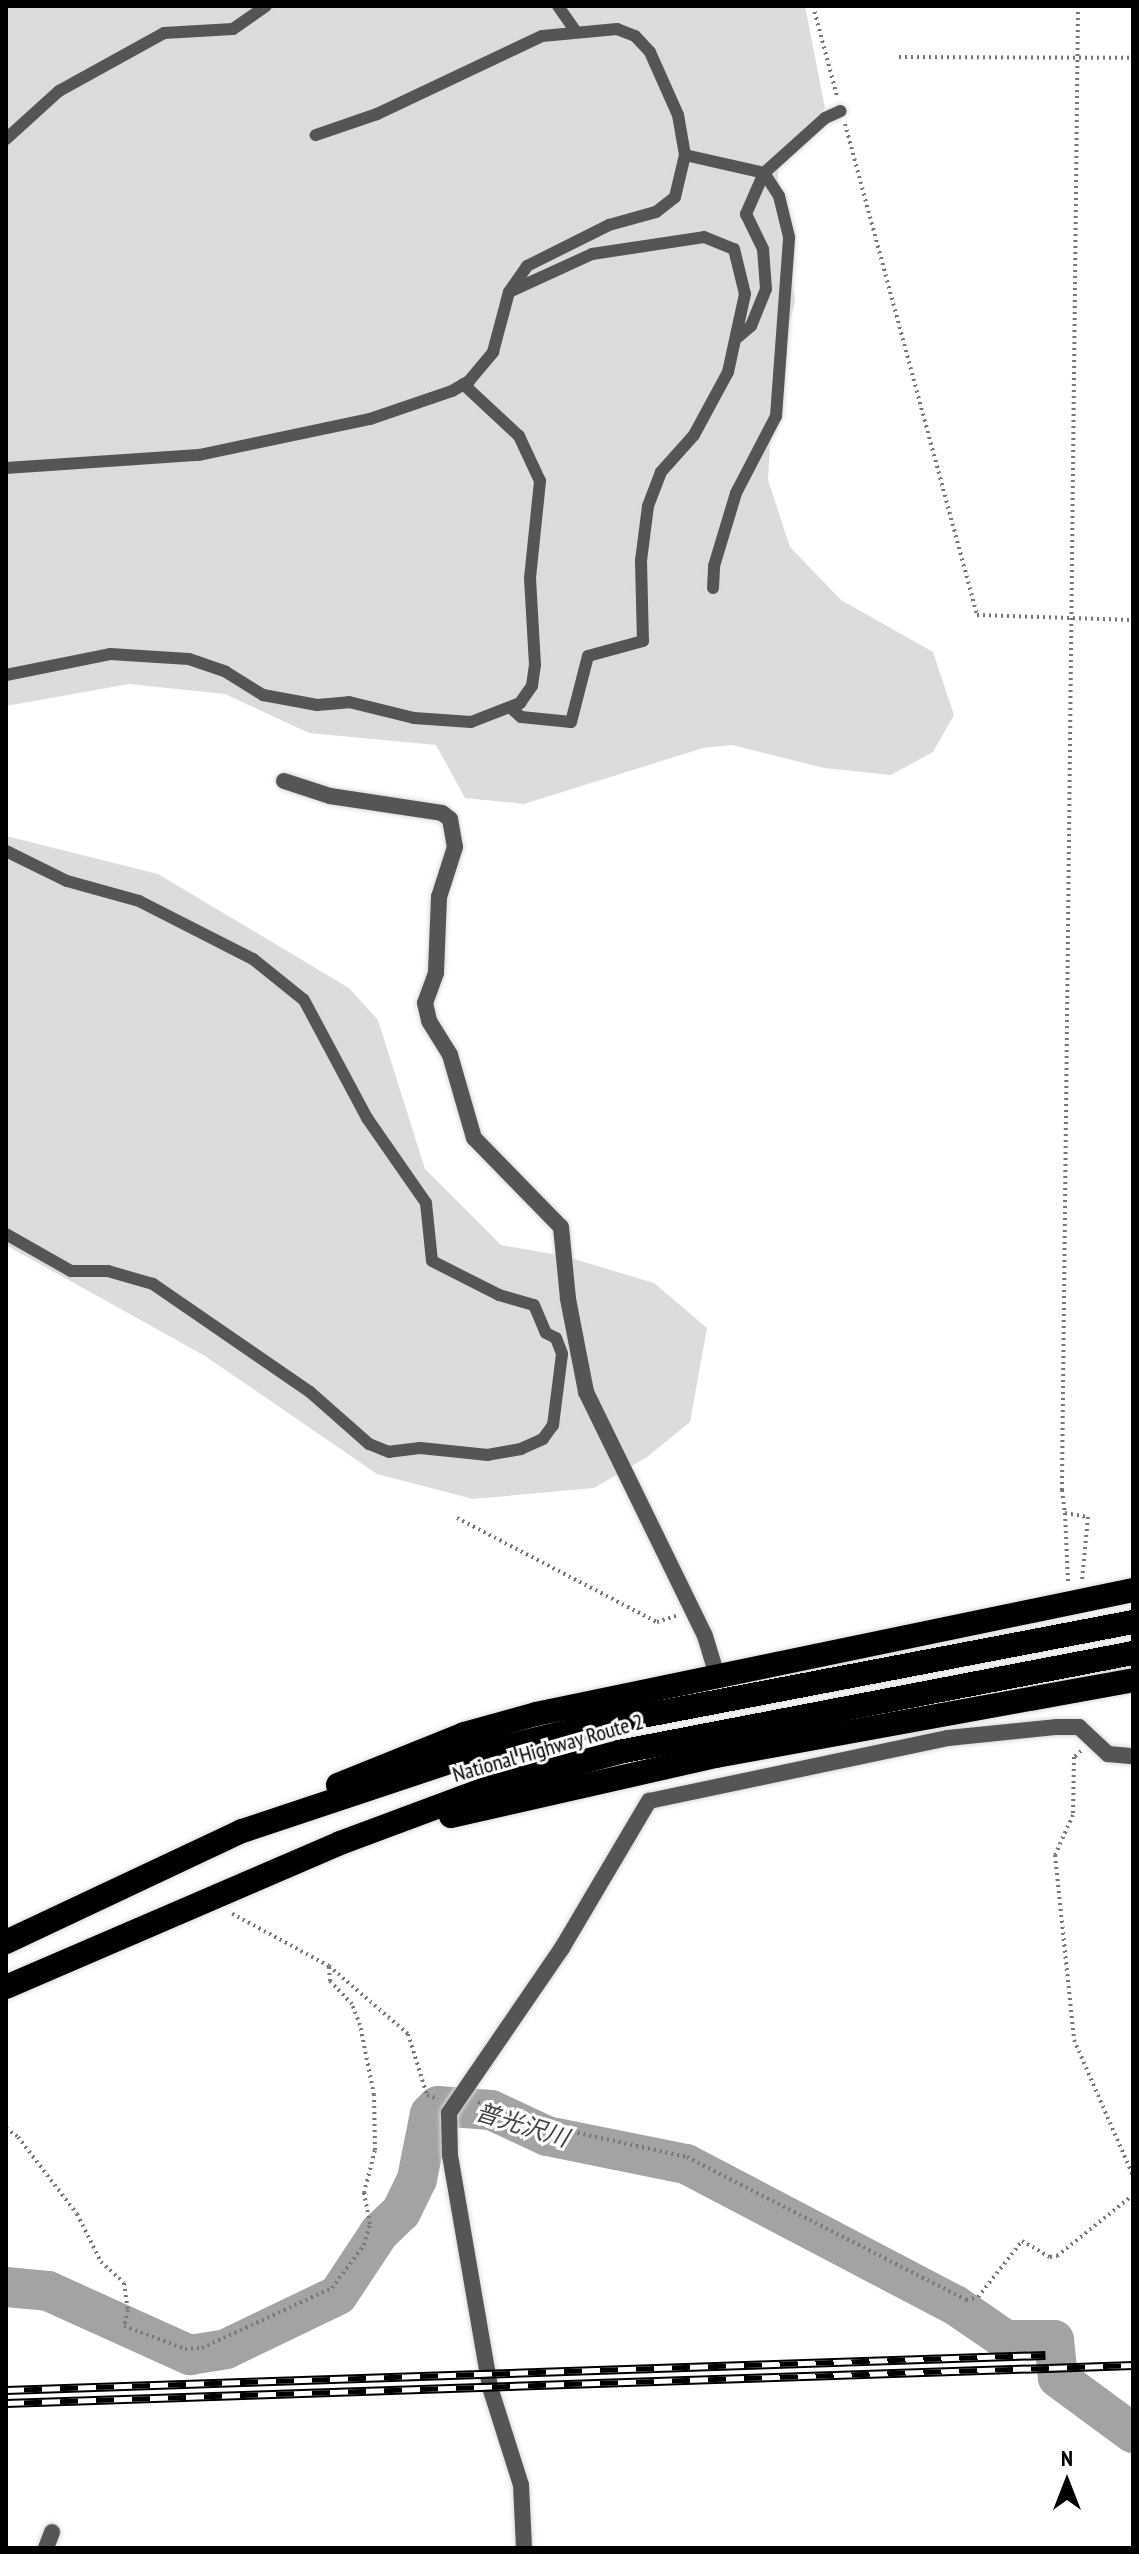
<!DOCTYPE html>
<meta charset="utf-8">
<style>
body{margin:0}
#map{position:relative;width:1139px;height:2554px;overflow:hidden;background:#fff;font-family:"PT Sans Narrow","Noto Sans JP",sans-serif}
div>[style]{position:absolute}
.green>*{inset:0;background:#dcdcdc}
.river>*{height:40px;margin:-20px;padding:0 20px;transform-origin:20px;border-radius:20px;background:#a3a3a3}
.path>*{height:4px;margin-top:-2px;transform-origin:0;background:repeating-linear-gradient(90deg,#777 0 2px,transparent 0 6px)}
.roads{filter:drop-shadow(0 0 2px #dbdbdb) drop-shadow(0 0 2px #dbdbdb)}
.lane>*{height:12px;margin:-6px;padding:0 6px;transform-origin:6px;border-radius:6px;background:#555}
.street>*{height:16px;margin:-8px;padding:0 8px;transform-origin:8px;border-radius:8px;background:#555}
.highway>*{height:24px;margin:-12px;padding:0 12px;transform-origin:12px;border-radius:12px;background:#000}
.rail>*{height:9px;margin-top:-4.5px;transform-origin:0;background:repeating-linear-gradient(90deg,#fff 0 18px,#000 0 36px);box-sizing:border-box;border-block:2px solid #000}
span{translate:-50% -50%;white-space:nowrap;text-align:center;line-height:1.15;-webkit-text-stroke:6px #fff;paint-order:stroke}
.street-label{font-size:22px;color:#000}
.water-label{font-size:24px;color:#444;font-style:italic}
.frame{position:absolute;inset:0;border:8px solid #000;pointer-events:none}
.north{position:absolute;left:1027px;top:2442px;width:80px;height:80px;-webkit-text-stroke:6px #fff;paint-order:stroke;rotate:0deg;font-size:22px;font-weight:700;line-height:32px;text-align:center;color:#000}
.north::after{content:'';display:block;margin:auto;width:28px;height:36px;background:#000;clip-path:polygon(50% 0,100% 100%,50% 72%,0 100%)}
</style>
<div id="map">
<div class="green">
<i style="clip-path:polygon(6px 6px,805px 6px,825px 108px,779px 166px,776px 192px,795px 300px,773px 394px,768px 480px,790px 547px,841px 600px,933px 652px,954px 715px,933px 752px,891px 775px,824px 768px,732px 745px,703px 748px,524px 804px,465px 798px,436px 745px,309px 733px,225px 694px,129px 684px,6px 706px)"></i>
<i style="clip-path:polygon(6px 836px,158px 874px,349px 988px,378px 1020px,425px 1169px,501px 1245px,564px 1256px,654px 1283px,707px 1328px,690px 1422px,647px 1457px,594px 1488px,473px 1499px,377px 1474px,205px 1356px,6px 1245px)"></i>
</div>
<div class="river">
<i style="left:6px;top:2287px;width:42px;rotate:5.4deg"></i>
<i style="left:48px;top:2291px;width:156px;rotate:24.3deg"></i>
<i style="left:190px;top:2355px;width:36px;rotate:-9deg"></i>
<i style="left:226px;top:2349px;width:124px;rotate:-25.7deg"></i>
<i style="left:338px;top:2295px;width:74px;rotate:-56.5deg"></i>
<i style="left:379px;top:2233px;width:30px;rotate:-44deg"></i>
<i style="left:401px;top:2212px;width:37px;rotate:-64deg"></i>
<i style="left:417px;top:2179px;width:66px;rotate:-78.7deg"></i>
<i style="left:430px;top:2114px;width:11px;rotate:-45deg"></i>
<i style="left:438px;top:2106px;width:53px;rotate:4.3deg"></i>
<i style="left:491px;top:2110px;width:62px;rotate:24.9deg"></i>
<i style="left:547px;top:2136px;width:142px;rotate:11.4deg"></i>
<i style="left:686px;top:2164px;width:304px;rotate:27.7deg"></i>
<i style="left:955px;top:2305px;width:62px;rotate:34.5deg"></i>
<i style="left:1006px;top:2340px;width:48px"></i>
<i style="left:1054px;top:2340px;width:38px;rotate:84deg"></i>
<i style="left:1058px;top:2378px;width:93px;rotate:36.3deg"></i>
</div>
<div class="path">
<i style="left:813px;top:6px;width:93px;rotate:75.1deg"></i>
<i style="left:1078px;top:6px;width:1484px;rotate:90.62deg"></i>
<i style="left:1062px;top:1490px;width:23px;rotate:83deg"></i>
<i style="left:1065px;top:1513px;width:23px;rotate:10deg"></i>
<i style="left:1088px;top:1517px;width:63px;rotate:95.4deg"></i>
<i style="left:899px;top:57px;width:234px;rotate:0.2deg"></i>
<i style="left:845px;top:124px;width:508px;rotate:74.95deg"></i>
<i style="left:977px;top:615px;width:156px;rotate:1.8deg"></i>
<i style="left:1065px;top:1513px;width:70px;rotate:87.5deg"></i>
<i style="left:457px;top:1518px;width:225px;rotate:27.5deg"></i>
<i style="left:657px;top:1622px;width:20px;rotate:-18deg"></i>
<i style="left:1081px;top:1751px;width:9px;rotate:139deg"></i>
<i style="left:1074px;top:1757px;width:58px;rotate:91deg"></i>
<i style="left:1073px;top:1815px;width:44px;rotate:114.2deg"></i>
<i style="left:1055px;top:1855px;width:186px;rotate:84.1deg"></i>
<i style="left:1074px;top:2040px;width:148px;rotate:66.5deg"></i>
<i style="left:329px;top:1966px;width:104px;rotate:40.7deg"></i>
<i style="left:408px;top:2034px;width:64px;rotate:72.7deg"></i>
<i style="left:427px;top:2095px;width:12px;rotate:20deg"></i>
<i style="left:478px;top:2102px;width:45px;rotate:23.7deg"></i>
<i style="left:519px;top:2120px;width:172px;rotate:12.4deg"></i>
<i style="left:687px;top:2157px;width:314px;rotate:27.1deg"></i>
<i style="left:966px;top:2300px;width:12px;rotate:-14deg"></i>
<i style="left:978px;top:2297px;width:71px;rotate:-51.8deg"></i>
<i style="left:1022px;top:2241px;width:32px;rotate:30deg"></i>
<i style="left:1050px;top:2257px;width:7px;rotate:-8deg"></i>
<i style="left:1057px;top:2256px;width:97px;rotate:-38.8deg"></i>
<i style="left:6px;top:2128px;width:15px;rotate:37deg"></i>
<i style="left:18px;top:2137px;width:97px;rotate:52.5deg"></i>
<i style="left:77px;top:2214px;width:54px;rotate:63.4deg"></i>
<i style="left:101px;top:2262px;width:31px;rotate:42deg"></i>
<i style="left:124px;top:2283px;width:27px;rotate:82deg"></i>
<i style="left:128px;top:2310px;width:16px;rotate:104deg"></i>
<i style="left:124px;top:2326px;width:65px;rotate:20.7deg"></i>
<i style="left:185px;top:2349px;width:17px;rotate:-3deg"></i>
<i style="left:202px;top:2348px;width:143px;rotate:-24.8deg"></i>
<i style="left:332px;top:2288px;width:54px;rotate:-53.3deg"></i>
<i style="left:364px;top:2245px;width:22px;rotate:-74deg"></i>
<i style="left:370px;top:2224px;width:32px;rotate:-101deg"></i>
<i style="left:364px;top:2193px;width:44px;rotate:-75.7deg"></i>
<i style="left:375px;top:2150px;width:55px;rotate:-91deg"></i>
<i style="left:374px;top:2095px;width:71px;rotate:-101.3deg"></i>
<i style="left:360px;top:2025px;width:22px;rotate:-111deg"></i>
<i style="left:352px;top:2004px;width:32px;rotate:-134deg"></i>
<i style="left:330px;top:1981px;width:15px;rotate:-94deg"></i>
<i style="left:329px;top:1966px;width:111px;rotate:-151.6deg"></i>
</div>
<div class="roads">
<div class="lane">
<i style="left:558px;top:6px;width:28px;rotate:55deg"></i>
<i style="left:6px;top:139px;width:72px;rotate:-42.2deg"></i>
<i style="left:59px;top:91px;width:120px;rotate:-28.9deg"></i>
<i style="left:164px;top:33px;width:69px;rotate:-3.3deg"></i>
<i style="left:233px;top:29px;width:40px;rotate:-34.9deg"></i>
<i style="left:685px;top:155px;width:81px;rotate:12.8deg"></i>
<i style="left:764px;top:173px;width:82px;rotate:-42deg"></i>
<i style="left:825px;top:118px;width:17px;rotate:-24deg"></i>
<i style="left:509px;top:292px;width:91px;rotate:-24.6deg"></i>
<i style="left:592px;top:254px;width:113px;rotate:-8.6deg"></i>
<i style="left:704px;top:237px;width:32px;rotate:22deg"></i>
<i style="left:734px;top:249px;width:46px;rotate:76.3deg"></i>
<i style="left:745px;top:294px;width:80px;rotate:102.3deg"></i>
<i style="left:728px;top:372px;width:72px;rotate:118.4deg"></i>
<i style="left:694px;top:435px;width:50px;rotate:131.7deg"></i>
<i style="left:661px;top:472px;width:36px;rotate:111deg"></i>
<i style="left:648px;top:506px;width:55px;rotate:97.3deg"></i>
<i style="left:641px;top:561px;width:80px;rotate:88.6deg"></i>
<i style="left:643px;top:641px;width:57px;rotate:164.7deg"></i>
<i style="left:588px;top:656px;width:68px;rotate:104.4deg"></i>
<i style="left:571px;top:722px;width:50px;rotate:-174.3deg"></i>
<i style="left:521px;top:717px;width:13px;rotate:-138deg"></i>
<i style="left:6px;top:468px;width:193px;rotate:-3.9deg"></i>
<i style="left:199px;top:455px;width:175px;rotate:-11.9deg"></i>
<i style="left:370px;top:419px;width:87px;rotate:-18.9deg"></i>
<i style="left:452px;top:391px;width:20px;rotate:-30deg"></i>
<i style="left:469px;top:381px;width:38px;rotate:-50deg"></i>
<i style="left:493px;top:352px;width:62px;rotate:-75.1deg"></i>
<i style="left:509px;top:292px;width:32px;rotate:-55deg"></i>
<i style="left:527px;top:266px;width:92px;rotate:-26.6deg"></i>
<i style="left:609px;top:225px;width:49px;rotate:-15.5deg"></i>
<i style="left:656px;top:212px;width:24px;rotate:-38deg"></i>
<i style="left:675px;top:197px;width:43px;rotate:-76.6deg"></i>
<i style="left:685px;top:155px;width:41px;rotate:-99.9deg"></i>
<i style="left:678px;top:115px;width:69px;rotate:-114deg"></i>
<i style="left:650px;top:52px;width:22px;rotate:-133deg"></i>
<i style="left:635px;top:36px;width:19px;rotate:-159deg"></i>
<i style="left:617px;top:29px;width:75px;rotate:174.7deg"></i>
<i style="left:542px;top:36px;width:183px;rotate:154.7deg"></i>
<i style="left:377px;top:114px;width:65px;rotate:161deg"></i>
<i style="left:713px;top:588px;width:22px;rotate:-87deg"></i>
<i style="left:714px;top:566px;width:76px;rotate:-73.2deg"></i>
<i style="left:736px;top:493px;width:87px;rotate:-62.5deg"></i>
<i style="left:776px;top:416px;width:179px;rotate:-85.8deg"></i>
<i style="left:789px;top:237px;width:42px;rotate:-103.7deg"></i>
<i style="left:779px;top:196px;width:27px;rotate:-123deg"></i>
<i style="left:764px;top:173px;width:45px;rotate:113.7deg"></i>
<i style="left:746px;top:214px;width:39px;rotate:64deg"></i>
<i style="left:763px;top:249px;width:40px;rotate:85.7deg"></i>
<i style="left:766px;top:289px;width:40px;rotate:112deg"></i>
<i style="left:751px;top:326px;width:16px;rotate:140deg"></i>
<i style="left:6px;top:675px;width:106px;rotate:-11.4deg"></i>
<i style="left:110px;top:654px;width:79px;rotate:3.6deg"></i>
<i style="left:189px;top:659px;width:39px;rotate:19deg"></i>
<i style="left:226px;top:672px;width:44px;rotate:31.9deg"></i>
<i style="left:263px;top:695px;width:55px;rotate:10.5deg"></i>
<i style="left:317px;top:705px;width:32px;rotate:-5deg"></i>
<i style="left:349px;top:702px;width:67px;rotate:13.8deg"></i>
<i style="left:414px;top:718px;width:57px;rotate:4deg"></i>
<i style="left:471px;top:722px;width:53px;rotate:-21.2deg"></i>
<i style="left:520px;top:703px;width:21px;rotate:-55deg"></i>
<i style="left:532px;top:686px;width:21px;rotate:-82deg"></i>
<i style="left:535px;top:665px;width:87px;rotate:-93.3deg"></i>
<i style="left:530px;top:578px;width:98px;rotate:-84.1deg"></i>
<i style="left:540px;top:481px;width:50px;rotate:-115deg"></i>
<i style="left:519px;top:436px;width:76px;rotate:-137.1deg"></i>
<i style="left:6px;top:851px;width:68px;rotate:26.2deg"></i>
<i style="left:67px;top:881px;width:75px;rotate:15.5deg"></i>
<i style="left:139px;top:901px;width:128px;rotate:27deg"></i>
<i style="left:253px;top:959px;width:65px;rotate:38.8deg"></i>
<i style="left:304px;top:1000px;width:134px;rotate:61.9deg"></i>
<i style="left:367px;top:1118px;width:103px;rotate:55.2deg"></i>
<i style="left:426px;top:1203px;width:58px;rotate:84.1deg"></i>
<i style="left:432px;top:1261px;width:75px;rotate:26.9deg"></i>
<i style="left:499px;top:1295px;width:36px;rotate:16deg"></i>
<i style="left:534px;top:1305px;width:30px;rotate:67deg"></i>
<i style="left:546px;top:1333px;width:11px;rotate:27deg"></i>
<i style="left:556px;top:1338px;width:17px;rotate:69deg"></i>
<i style="left:562px;top:1354px;width:72px;rotate:97.2deg"></i>
<i style="left:553px;top:1425px;width:17px;rotate:126deg"></i>
<i style="left:543px;top:1439px;width:24px;rotate:156deg"></i>
<i style="left:521px;top:1449px;width:34px;rotate:170deg"></i>
<i style="left:488px;top:1455px;width:68px;rotate:-174.1deg"></i>
<i style="left:420px;top:1448px;width:31px;rotate:173deg"></i>
<i style="left:389px;top:1452px;width:22px;rotate:-158deg"></i>
<i style="left:369px;top:1444px;width:79px;rotate:-138.6deg"></i>
<i style="left:310px;top:1392px;width:191px;rotate:-145.5deg"></i>
<i style="left:153px;top:1284px;width:47px;rotate:-163.9deg"></i>
<i style="left:108px;top:1271px;width:37px;rotate:180deg"></i>
<i style="left:71px;top:1271px;width:75px;rotate:-150.4deg"></i>
</div>
<div class="street">
<i style="left:284px;top:781px;width:48px;rotate:18.1deg"></i>
<i style="left:330px;top:796px;width:113px;rotate:8.6deg"></i>
<i style="left:442px;top:813px;width:10px;rotate:37deg"></i>
<i style="left:450px;top:819px;width:28px;rotate:80deg"></i>
<i style="left:455px;top:847px;width:52px;rotate:107.7deg"></i>
<i style="left:439px;top:897px;width:76px;rotate:92.3deg"></i>
<i style="left:436px;top:973px;width:32px;rotate:110deg"></i>
<i style="left:425px;top:1003px;width:18px;rotate:77deg"></i>
<i style="left:429px;top:1021px;width:40px;rotate:58deg"></i>
<i style="left:450px;top:1055px;width:86px;rotate:73.9deg"></i>
<i style="left:474px;top:1138px;width:124px;rotate:45.7deg"></i>
<i style="left:561px;top:1227px;width:72px;rotate:84.4deg"></i>
<i style="left:568px;top:1299px;width:95px;rotate:79deg"></i>
<i style="left:586px;top:1392px;width:271px;rotate:64deg"></i>
<i style="left:705px;top:1636px;width:39px;rotate:73deg"></i>
<i style="left:46px;top:2548px;width:17px;rotate:-69deg"></i>
<i style="left:524px;top:2548px;width:63px;rotate:-92.7deg"></i>
<i style="left:521px;top:2485px;width:103px;rotate:-107.6deg"></i>
<i style="left:490px;top:2387px;width:235px;rotate:-99.8deg"></i>
<i style="left:450px;top:2155px;width:42px;rotate:-91.4deg"></i>
<i style="left:449px;top:2113px;width:200px;rotate:-55.6deg"></i>
<i style="left:562px;top:1948px;width:171px;rotate:-59.4deg"></i>
<i style="left:649px;top:1801px;width:306px;rotate:-11.9deg"></i>
<i style="left:948px;top:1738px;width:110px;rotate:-5.8deg"></i>
<i style="left:1057px;top:1727px;width:22px"></i>
<i style="left:1079px;top:1727px;width:40px;rotate:43deg"></i>
<i style="left:1108px;top:1754px;width:25px;rotate:5deg"></i>
</div>
<div class="highway">
<i style="left:338px;top:1785px;width:136px;rotate:-22deg"></i>
<i style="left:464px;top:1734px;width:75px;rotate:-15.5deg"></i>
<i style="left:536px;top:1714px;width:610px;rotate:-11.73deg"></i>
<i style="left:451px;top:1816px;width:272px;rotate:-12.8deg"></i>
<i style="left:716px;top:1756px;width:424px;rotate:-10.3deg"></i>
<i style="left:6px;top:1942px;width:261px;rotate:-25.2deg"></i>
<i style="left:242px;top:1831px;width:237px;rotate:-18.4deg"></i>
<i style="left:467px;top:1756px;width:127px;rotate:-13.7deg"></i>
<i style="left:590px;top:1726px;width:553px;rotate:-10.84deg"></i>
<i style="left:6px;top:1987px;width:364px;rotate:-23.3deg"></i>
<i style="left:340px;top:1843px;width:170px;rotate:-20.4deg"></i>
<i style="left:499px;top:1784px;width:124px;rotate:-14.9deg"></i>
<i style="left:619px;top:1752px;width:523px;rotate:-10.9deg"></i>
</div>
</div>
<div class="rail">
<i style="left:6px;top:2390px;width:1040px;rotate:-1.93deg"></i>
<i style="left:6px;top:2403px;width:1128px;rotate:-1.93deg"></i>
</div>
<div class="street-label">
<span style="left:548px;top:1748px;rotate:-16deg">National Highway Route 2</span>
</div>
<div class="water-label">
<span style="left:522px;top:2125px;rotate:17deg">普光沢川</span>
</div>
<div class="frame"></div>
<div class="north">N</div>
</div>
